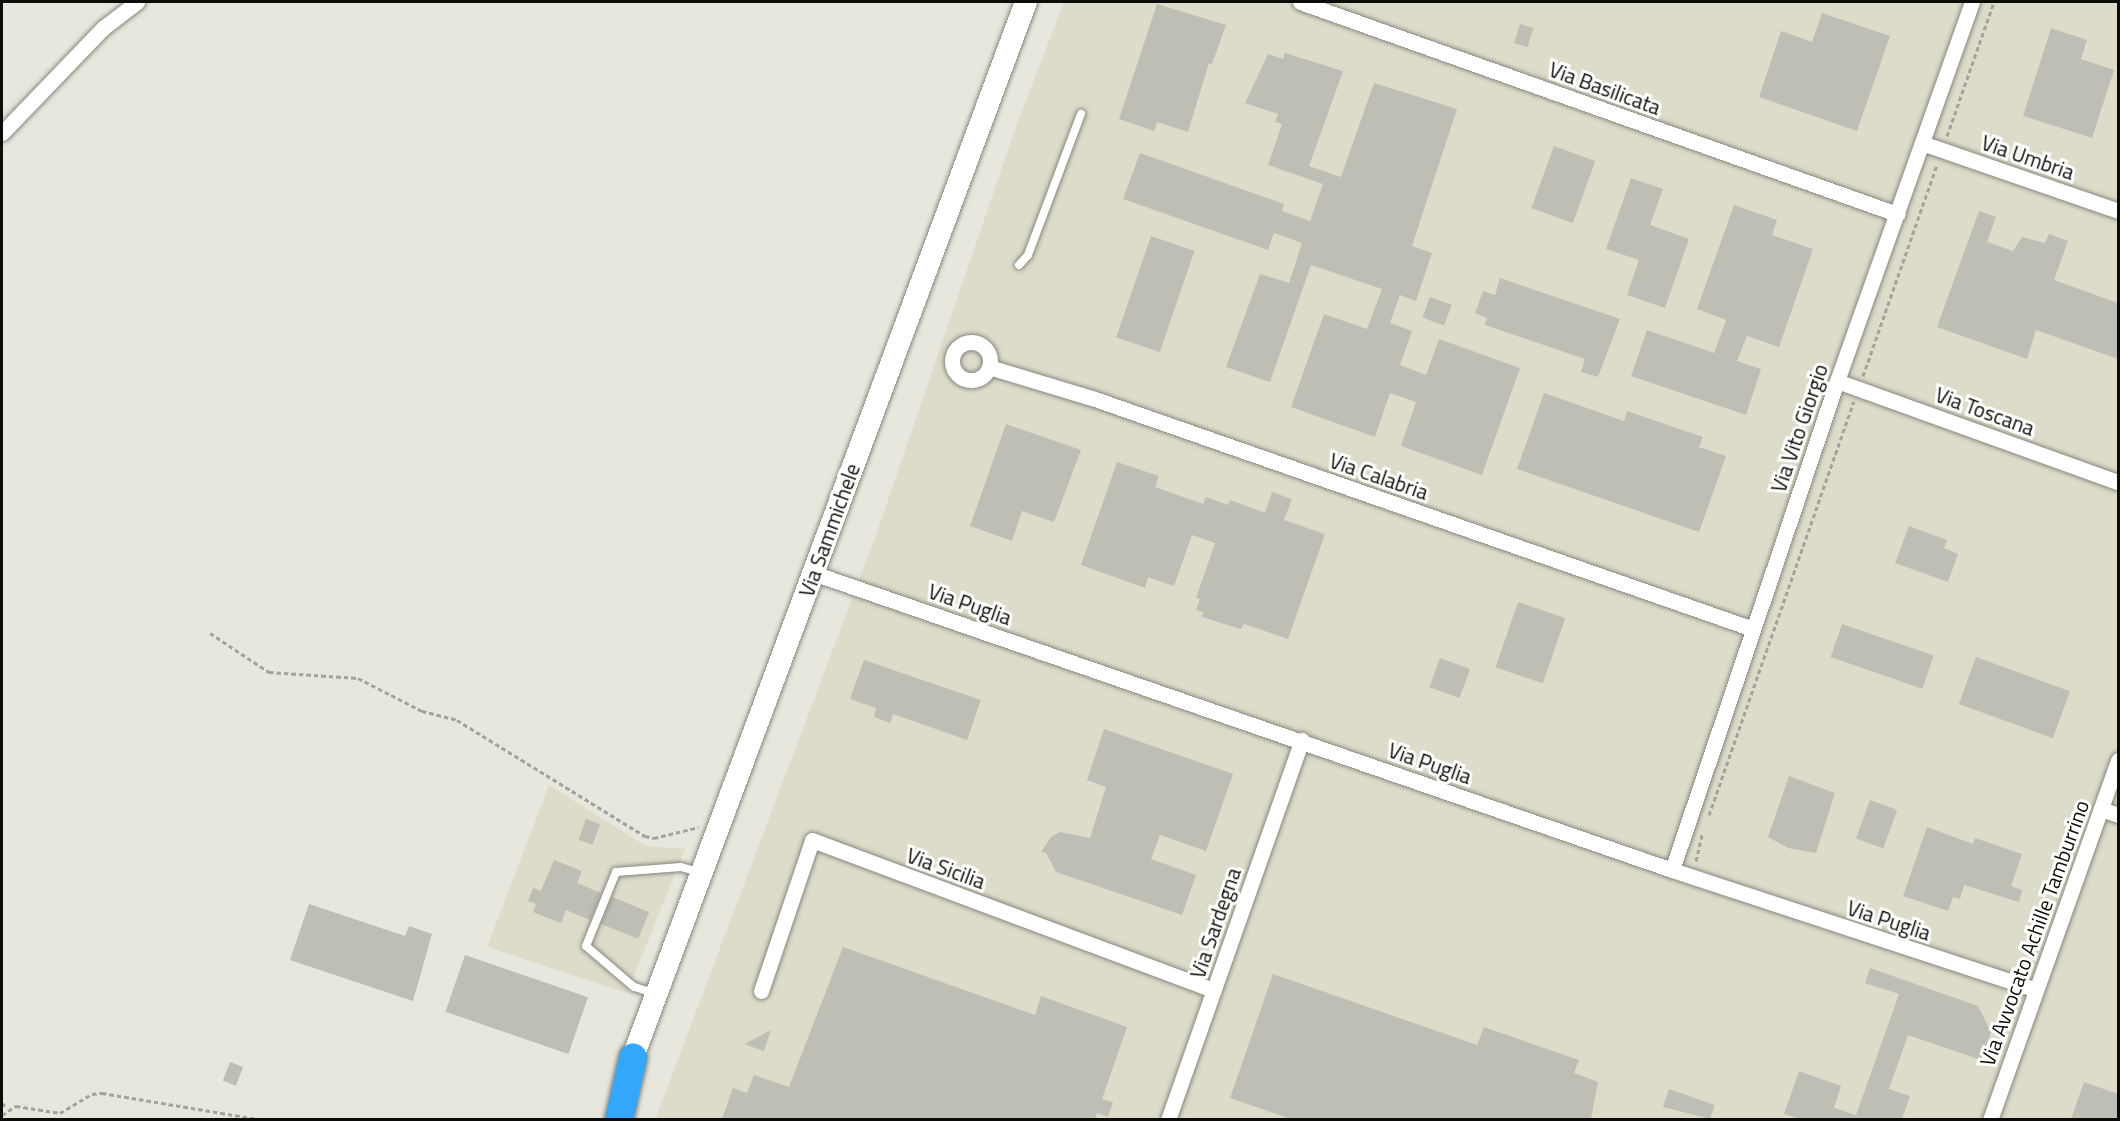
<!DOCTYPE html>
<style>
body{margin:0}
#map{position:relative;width:2120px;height:1121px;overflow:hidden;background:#e8e7de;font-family:"Titillium Web",sans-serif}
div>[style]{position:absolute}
.built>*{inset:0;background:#dddccb}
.building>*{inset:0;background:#bebeb5;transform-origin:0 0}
.path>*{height:3px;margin-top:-1.5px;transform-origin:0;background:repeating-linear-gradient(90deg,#a3a29b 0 4.5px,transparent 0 7.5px)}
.roads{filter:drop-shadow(0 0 2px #87877e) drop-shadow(0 0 2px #87877e)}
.service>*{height:8px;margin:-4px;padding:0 4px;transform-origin:4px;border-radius:4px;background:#fff}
.minor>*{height:15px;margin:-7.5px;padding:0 7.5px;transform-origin:7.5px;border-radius:7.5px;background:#fff}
.minor>.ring{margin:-7.5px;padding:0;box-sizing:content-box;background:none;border:15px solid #fff;border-radius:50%}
.secondary>*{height:22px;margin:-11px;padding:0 11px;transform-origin:11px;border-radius:11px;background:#fff}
.motorway>*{height:28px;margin:-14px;padding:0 14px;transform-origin:14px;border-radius:14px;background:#34a7fa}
span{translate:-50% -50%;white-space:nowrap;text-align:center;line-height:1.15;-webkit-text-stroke:6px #fffffe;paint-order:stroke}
.street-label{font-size:21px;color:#0c0c09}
.frame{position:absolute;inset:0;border:3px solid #0c0c09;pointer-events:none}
</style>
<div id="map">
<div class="built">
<i style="clip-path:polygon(1064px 2px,2118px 2px,2118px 1119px,655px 1120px,876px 535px,1018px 121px)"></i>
<i style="clip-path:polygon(549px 785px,646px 846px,685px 849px,627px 993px,487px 947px)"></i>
</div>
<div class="building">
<i style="clip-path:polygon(1157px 4px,1226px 25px,1212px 64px,1209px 63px,1188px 132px,1157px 122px,1154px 131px,1119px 119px)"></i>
<i style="clip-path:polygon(1822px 13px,1890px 36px,1857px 131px,1759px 97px,1781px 31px,1812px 42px)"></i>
<i style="left:1520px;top:24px;width:14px;height:20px;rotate:17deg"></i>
<i style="clip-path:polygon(2051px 28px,2087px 40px,2081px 59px,2114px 70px,2092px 138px,2023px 116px)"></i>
<i style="clip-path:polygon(1285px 53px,1343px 71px,1309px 166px,1341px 177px,1374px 83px,1457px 109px,1412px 246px,1432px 253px,1416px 301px,1400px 295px,1390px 323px,1412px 331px,1400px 365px,1426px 375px,1439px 339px,1520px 368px,1482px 475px,1401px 446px,1416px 402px,1390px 393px,1375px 437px,1291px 407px,1324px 314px,1367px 329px,1382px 289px,1311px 265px,1270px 382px,1226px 367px,1260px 274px,1289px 283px,1302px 243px,1274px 233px,1268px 250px,1123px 199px,1140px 153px,1284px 204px,1282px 211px,1310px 221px,1323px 184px,1268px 165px,1282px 124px,1275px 122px,1278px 114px,1245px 103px,1268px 54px,1283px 59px)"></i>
<i style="left:1554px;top:146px;width:44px;height:66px;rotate:20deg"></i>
<i style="clip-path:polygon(1631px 178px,1663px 189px,1650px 225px,1689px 239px,1665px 308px,1627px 295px,1639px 260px,1606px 249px)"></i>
<i style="clip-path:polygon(1734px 205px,1777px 220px,1772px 235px,1813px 249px,1779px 347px,1747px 336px,1737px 361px,1761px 369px,1746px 415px,1631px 376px,1647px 330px,1714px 353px,1726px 320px,1697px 309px)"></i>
<i style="clip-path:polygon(1979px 211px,1996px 217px,1987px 242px,2013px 251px,2022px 237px,2045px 243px,2049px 234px,2068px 241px,2054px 280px,2118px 303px,2118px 359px,2036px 330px,2027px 359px,1937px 327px)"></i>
<i style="left:1151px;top:236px;width:46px;height:107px;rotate:19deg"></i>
<i style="clip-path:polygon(1500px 278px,1620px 319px,1598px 377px,1581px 372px,1585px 359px,1485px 325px,1487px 318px,1475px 313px,1478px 305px,1483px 291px,1495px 295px)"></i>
<i style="left:1430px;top:297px;width:23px;height:22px;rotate:20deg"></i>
<i style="clip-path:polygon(1544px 393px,1624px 421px,1627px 411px,1703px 437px,1699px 447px,1726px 456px,1699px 532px,1517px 469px)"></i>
<i style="clip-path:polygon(1006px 424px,1081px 450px,1054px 522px,1022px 511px,1012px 541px,970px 526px)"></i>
<i style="clip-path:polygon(1117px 462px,1159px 476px,1155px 487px,1203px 504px,1206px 497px,1228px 505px,1230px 500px,1265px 513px,1272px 492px,1292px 499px,1284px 520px,1325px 534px,1288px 639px,1244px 624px,1241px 629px,1231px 626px,1202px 617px,1203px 612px,1196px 610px,1200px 599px,1196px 598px,1215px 543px,1192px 535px,1174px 586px,1148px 577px,1145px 588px,1081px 565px)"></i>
<i style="clip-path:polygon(1909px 526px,1947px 540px,1944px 548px,1958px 554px,1948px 582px,1895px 563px)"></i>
<i style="left:1518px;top:602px;width:50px;height:69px;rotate:19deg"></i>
<i style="left:1842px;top:624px;width:97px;height:35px;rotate:19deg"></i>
<i style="left:1976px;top:657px;width:100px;height:50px;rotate:20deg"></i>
<i style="left:1440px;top:658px;width:32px;height:31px;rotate:20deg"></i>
<i style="clip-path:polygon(864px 660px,981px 700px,967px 740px,893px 714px,890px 723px,874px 717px,876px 708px,850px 699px)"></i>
<i style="clip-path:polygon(1104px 729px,1233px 774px,1206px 851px,1160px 835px,1151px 859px,1196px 875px,1182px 915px,1056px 872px,1046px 853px,1041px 852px,1051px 837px,1060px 832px,1090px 838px,1106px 787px,1087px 780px)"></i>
<i style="clip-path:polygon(1789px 776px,1835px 793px,1816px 853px,1788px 848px,1768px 837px)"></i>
<i style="left:1870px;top:800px;width:29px;height:41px;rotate:20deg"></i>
<i style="left:586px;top:819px;width:15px;height:22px;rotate:20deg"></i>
<i style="clip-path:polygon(1927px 827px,1973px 844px,1975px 838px,2022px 854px,2011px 886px,2022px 890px,2019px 902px,1964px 885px,1960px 899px,1953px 897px,1948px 911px,1903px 896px)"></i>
<i style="clip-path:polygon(554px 860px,582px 871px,577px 883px,601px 893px,590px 920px,566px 910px,561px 923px,533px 912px,536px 904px,528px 901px,533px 888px,541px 891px)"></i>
<i style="left:612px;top:897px;width:40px;height:29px;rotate:22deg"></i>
<i style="clip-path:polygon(309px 904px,405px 936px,409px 926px,432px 934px,413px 1001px,290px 960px)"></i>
<i style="clip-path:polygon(843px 947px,1035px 1015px,1041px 996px,1127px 1027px,1102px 1099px,1113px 1102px,1108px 1117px,1097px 1113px,1095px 1119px,722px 1119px,733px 1088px,747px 1093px,754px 1075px,789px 1087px)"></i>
<i style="left:465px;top:955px;width:130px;height:60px;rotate:19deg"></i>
<i style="clip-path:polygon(1870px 968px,1978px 1006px,1991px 1032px,1981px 1060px,1908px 1035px,1889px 1089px,1910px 1096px,1902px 1119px,1800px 1119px,1784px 1114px,1799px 1071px,1841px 1086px,1834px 1108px,1856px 1115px,1899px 994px,1865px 983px)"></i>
<i style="clip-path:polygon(1273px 974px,1477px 1045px,1484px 1027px,1579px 1060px,1574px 1073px,1598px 1082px,1591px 1119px,1291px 1119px,1230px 1098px)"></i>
<i style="clip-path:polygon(771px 1030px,764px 1051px,744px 1044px)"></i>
<i style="left:230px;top:1062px;width:14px;height:20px;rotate:21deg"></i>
<i style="clip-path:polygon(2084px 1082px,2118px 1094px,2118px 1119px,2071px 1119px)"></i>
<i style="clip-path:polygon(1669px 1089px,1715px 1105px,1710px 1119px,1663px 1107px)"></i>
</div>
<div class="path">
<i style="left:1947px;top:136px;width:142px;rotate:-70.7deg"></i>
<i style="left:1863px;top:376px;width:224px;rotate:-70.7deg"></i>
<i style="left:210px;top:633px;width:71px;rotate:33.5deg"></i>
<i style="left:269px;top:672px;width:89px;rotate:3.9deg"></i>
<i style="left:358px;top:678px;width:72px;rotate:27.3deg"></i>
<i style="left:422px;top:711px;width:36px;rotate:14deg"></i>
<i style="left:457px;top:720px;width:221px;rotate:31.7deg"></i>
<i style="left:645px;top:836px;width:9px;rotate:13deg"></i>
<i style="left:654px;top:838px;width:46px;rotate:-13.7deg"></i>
<i style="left:1709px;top:815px;width:438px;rotate:-70.7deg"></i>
<i style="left:1696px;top:861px;width:27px;rotate:-77deg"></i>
<i style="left:2px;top:1103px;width:8px;rotate:45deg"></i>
<i style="left:2px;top:1115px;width:17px;rotate:-33deg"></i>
<i style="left:16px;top:1106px;width:45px;rotate:9deg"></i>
<i style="left:60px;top:1113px;width:37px;rotate:-31deg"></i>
<i style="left:92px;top:1094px;width:10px;rotate:-6deg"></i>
<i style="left:102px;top:1093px;width:163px;rotate:9.5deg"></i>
</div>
<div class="roads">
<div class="service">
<i style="left:1019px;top:265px;width:13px;rotate:-48deg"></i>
<i style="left:1028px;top:255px;width:151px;rotate:-69.4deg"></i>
<i style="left:653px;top:993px;width:20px;rotate:-162deg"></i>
<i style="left:634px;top:987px;width:63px;rotate:-139.5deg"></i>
<i style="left:586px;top:946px;width:80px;rotate:-67.9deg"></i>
<i style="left:616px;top:872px;width:65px;rotate:-4.4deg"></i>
<i style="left:681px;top:867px;width:18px;rotate:16deg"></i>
</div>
<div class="minor">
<i style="left:1300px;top:2px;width:634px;rotate:19.55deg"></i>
<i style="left:2px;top:133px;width:146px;rotate:-46.1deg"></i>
<i style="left:103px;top:28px;width:43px;rotate:-37.4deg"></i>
<i style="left:1922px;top:143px;width:207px;rotate:19.1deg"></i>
<i class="ring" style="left:952px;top:342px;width:23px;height:23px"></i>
<i style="left:989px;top:367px;width:108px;rotate:16.8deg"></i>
<i style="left:1092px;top:398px;width:700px;rotate:19.26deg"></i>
<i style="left:1837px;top:381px;width:299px;rotate:19.8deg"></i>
<i style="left:813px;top:573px;width:909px;rotate:19.07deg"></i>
<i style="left:1672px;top:870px;width:381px;rotate:18.2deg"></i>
<i style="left:2101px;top:809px;width:18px;rotate:19deg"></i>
<i style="left:1672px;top:870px;width:516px;rotate:-71.35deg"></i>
<i style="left:1837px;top:381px;width:402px;rotate:-70.4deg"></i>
<i style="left:761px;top:991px;width:159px;rotate:-71.3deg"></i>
<i style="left:812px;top:840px;width:429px;rotate:20.5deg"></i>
<i style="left:1168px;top:1120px;width:403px;rotate:-70.6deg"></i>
<i style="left:1990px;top:1120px;width:382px;rotate:-70.4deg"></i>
</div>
<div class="secondary">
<i style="left:627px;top:1073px;width:1143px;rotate:-69.57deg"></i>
</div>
<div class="motorway">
<i style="left:619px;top:1120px;width:64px;rotate:-77.3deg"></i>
</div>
</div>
<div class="street-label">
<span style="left:1605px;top:88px;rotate:20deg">Via Basilicata</span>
<span style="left:2028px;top:157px;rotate:19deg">Via Umbria</span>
<span style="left:1985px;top:411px;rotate:20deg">Via Toscana</span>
<span style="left:1799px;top:428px;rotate:-71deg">Via Vito Giorgio</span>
<span style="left:1379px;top:476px;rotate:19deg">Via Calabria</span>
<span style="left:829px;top:530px;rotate:-70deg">Via Sammichele</span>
<span style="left:970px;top:604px;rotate:19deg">Via Puglia</span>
<span style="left:1430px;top:763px;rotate:19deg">Via Puglia</span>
<span style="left:946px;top:868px;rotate:20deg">Via Sicilia</span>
<span style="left:1889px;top:920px;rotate:18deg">Via Puglia</span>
<span style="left:1215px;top:923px;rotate:-71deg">Via Sardegna</span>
<span style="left:2034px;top:933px;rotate:-70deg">Via Avvocato Achille Tamburrino</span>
</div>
<div class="frame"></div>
</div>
